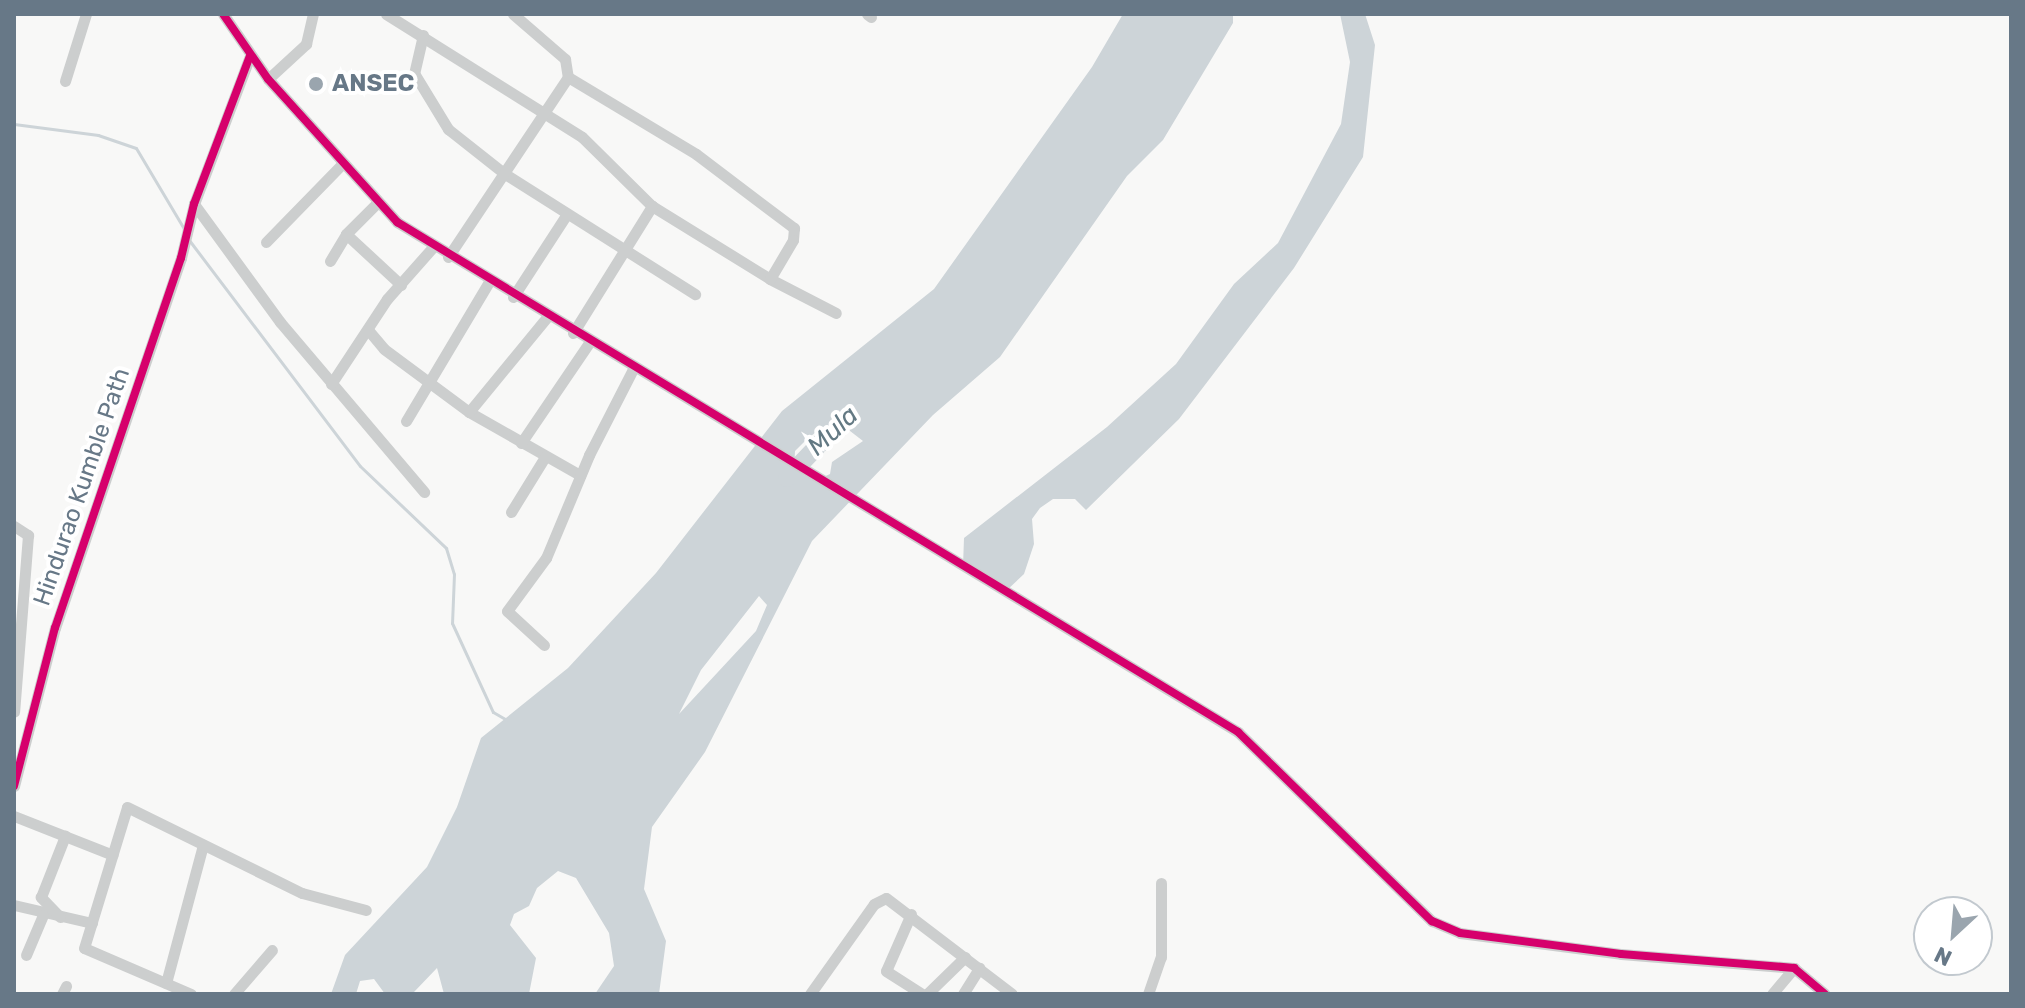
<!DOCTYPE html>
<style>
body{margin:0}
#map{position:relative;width:2025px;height:1008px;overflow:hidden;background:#f8f8f7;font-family:Rubik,sans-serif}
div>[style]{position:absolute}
.water>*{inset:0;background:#cdd4d8}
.stream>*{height:3px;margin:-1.5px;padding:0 1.5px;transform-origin:1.5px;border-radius:1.5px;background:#cdd4d8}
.river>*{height:18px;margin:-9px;padding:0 9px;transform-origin:9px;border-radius:9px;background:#cdd4d8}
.minor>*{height:11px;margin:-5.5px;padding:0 5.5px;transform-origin:5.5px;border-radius:5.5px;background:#cccece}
.cycleway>*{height:8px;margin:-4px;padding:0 4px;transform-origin:4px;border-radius:4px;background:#d6006c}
.dots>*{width:22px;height:22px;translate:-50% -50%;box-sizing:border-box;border:4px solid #fff;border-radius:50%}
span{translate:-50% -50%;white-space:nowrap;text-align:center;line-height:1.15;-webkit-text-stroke:8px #fff;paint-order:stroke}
.poi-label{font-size:24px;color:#677887;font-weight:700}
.left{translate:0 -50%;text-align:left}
.street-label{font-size:24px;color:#677887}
.water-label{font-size:26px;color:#637983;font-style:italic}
.frame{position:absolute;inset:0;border:16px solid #677887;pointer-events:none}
.north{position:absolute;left:1913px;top:896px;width:80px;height:80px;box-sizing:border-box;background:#fff;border:2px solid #c2c9cf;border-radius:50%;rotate:206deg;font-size:22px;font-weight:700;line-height:32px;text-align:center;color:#677887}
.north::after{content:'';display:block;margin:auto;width:28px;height:36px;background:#9aa5ae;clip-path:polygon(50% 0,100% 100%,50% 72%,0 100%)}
</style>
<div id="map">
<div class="water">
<i style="clip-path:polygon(evenodd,1123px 14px,1233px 14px,1233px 23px,1163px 140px,1127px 176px,1000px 357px,933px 415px,812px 541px,705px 752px,652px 827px,644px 889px,666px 941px,659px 994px,595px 994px,614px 966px,609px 933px,576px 878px,558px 871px,537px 888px,529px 906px,514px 914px,510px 925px,536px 958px,529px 994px,444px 994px,437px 968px,414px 992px,385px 994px,374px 979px,360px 981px,356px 994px,331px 994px,345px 955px,427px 867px,457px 807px,481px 738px,568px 668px,656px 573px,782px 411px,934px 289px,1092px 67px,1123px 14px,841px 424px,863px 441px,832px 462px,830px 474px,815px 481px,794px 470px,795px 451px,806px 440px,821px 428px,841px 424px,1123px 14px,759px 596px,767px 605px,756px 631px,679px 714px,701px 670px,759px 596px)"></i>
<i style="clip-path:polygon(1340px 14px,1365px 14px,1375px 45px,1363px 157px,1294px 268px,1179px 419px,1086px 510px,1075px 499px,1053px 499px,1040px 508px,1032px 519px,1034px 544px,1024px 574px,1006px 591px,963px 566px,964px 538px,1107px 427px,1176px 364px,1234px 284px,1278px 243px,1341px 124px,1350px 62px)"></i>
</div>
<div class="stream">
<i style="left:14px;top:124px;width:85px;rotate:7.5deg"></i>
<i style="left:98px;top:135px;width:40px;rotate:18.9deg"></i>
<i style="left:136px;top:148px;width:94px;rotate:59.3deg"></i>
<i style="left:189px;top:240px;width:283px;rotate:52.9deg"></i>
<i style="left:360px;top:466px;width:119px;rotate:43.6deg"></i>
<i style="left:446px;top:548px;width:27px;rotate:73deg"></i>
<i style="left:454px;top:574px;width:49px;rotate:92.3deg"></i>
<i style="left:452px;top:623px;width:98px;rotate:65.3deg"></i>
<i style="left:493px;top:712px;width:16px;rotate:30deg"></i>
</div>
<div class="river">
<i style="left:787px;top:478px;width:94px;rotate:-46.3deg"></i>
</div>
<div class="minor">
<i style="left:223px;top:14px;width:79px;rotate:55.3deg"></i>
<i style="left:268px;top:79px;width:193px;rotate:47.9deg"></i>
<i style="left:397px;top:222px;width:984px;rotate:31.23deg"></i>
<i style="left:1238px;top:732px;width:271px;rotate:44.3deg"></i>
<i style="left:1432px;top:921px;width:30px;rotate:23deg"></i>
<i style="left:1460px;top:933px;width:162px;rotate:7.4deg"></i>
<i style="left:1621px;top:954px;width:174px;rotate:4.6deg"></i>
<i style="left:1794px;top:968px;width:40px;rotate:40deg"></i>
<i style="left:386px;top:14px;width:231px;rotate:32.1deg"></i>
<i style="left:582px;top:137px;width:98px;rotate:44.6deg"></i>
<i style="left:652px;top:206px;width:139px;rotate:31.7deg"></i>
<i style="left:770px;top:279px;width:74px;rotate:27.3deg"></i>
<i style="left:513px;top:14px;width:69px;rotate:40.9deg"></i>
<i style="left:565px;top:59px;width:18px;rotate:81deg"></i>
<i style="left:568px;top:77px;width:149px;rotate:31deg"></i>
<i style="left:696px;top:154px;width:123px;rotate:37.1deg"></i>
<i style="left:794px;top:228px;width:12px;rotate:95deg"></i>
<i style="left:793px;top:240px;width:45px;rotate:120.5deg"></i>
<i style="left:867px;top:14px;width:5px;rotate:37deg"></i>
<i style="left:423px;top:35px;width:39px;rotate:103deg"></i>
<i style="left:414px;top:73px;width:66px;rotate:58.7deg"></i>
<i style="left:448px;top:129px;width:73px;rotate:38.3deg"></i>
<i style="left:505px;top:174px;width:225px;rotate:32.3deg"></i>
<i style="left:268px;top:79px;width:52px;rotate:-42.6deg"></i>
<i style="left:306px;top:44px;width:31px;rotate:-77deg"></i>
<i style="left:65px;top:81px;width:70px;rotate:-72.6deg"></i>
<i style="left:194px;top:204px;width:146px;rotate:53.9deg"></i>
<i style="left:280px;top:322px;width:223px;rotate:49.7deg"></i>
<i style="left:346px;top:234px;width:75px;rotate:42.8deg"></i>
<i style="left:266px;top:242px;width:109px;rotate:-45.7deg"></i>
<i style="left:448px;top:257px;width:216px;rotate:-56.3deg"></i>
<i style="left:330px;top:261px;width:31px;rotate:-59deg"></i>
<i style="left:346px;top:234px;width:44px;rotate:-45deg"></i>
<i style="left:513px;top:297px;width:99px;rotate:-57deg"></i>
<i style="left:369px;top:331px;width:23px;rotate:50deg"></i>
<i style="left:384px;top:349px;width:106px;rotate:36.5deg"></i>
<i style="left:469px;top:412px;width:128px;rotate:29.6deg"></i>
<i style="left:573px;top:333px;width:150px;rotate:-58.1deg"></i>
<i style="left:331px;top:384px;width:102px;rotate:-56.6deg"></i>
<i style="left:387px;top:299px;width:69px;rotate:-48.5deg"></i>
<i style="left:469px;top:412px;width:123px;rotate:-50.6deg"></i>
<i style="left:406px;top:421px;width:162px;rotate:-59.2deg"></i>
<i style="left:521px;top:443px;width:121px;rotate:-55.8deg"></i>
<i style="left:511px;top:512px;width:65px;rotate:-58.3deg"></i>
<i style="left:14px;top:526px;width:17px;rotate:33deg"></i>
<i style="left:28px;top:535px;width:177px;rotate:94.5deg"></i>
<i style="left:544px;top:645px;width:50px;rotate:-137.4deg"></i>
<i style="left:507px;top:611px;width:66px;rotate:-53.7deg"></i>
<i style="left:546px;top:558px;width:112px;rotate:-67.3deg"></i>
<i style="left:589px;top:455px;width:97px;rotate:-62.9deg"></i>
<i style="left:14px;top:786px;width:163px;rotate:-75.5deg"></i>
<i style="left:55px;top:628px;width:391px;rotate:-71.2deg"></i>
<i style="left:181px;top:258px;width:56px;rotate:-76.5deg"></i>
<i style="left:194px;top:204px;width:158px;rotate:-69.3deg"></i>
<i style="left:14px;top:816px;width:106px;rotate:21.5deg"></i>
<i style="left:14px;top:905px;width:80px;rotate:13deg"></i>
<i style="left:911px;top:914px;width:62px;rotate:113.7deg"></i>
<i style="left:886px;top:971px;width:43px;rotate:32.6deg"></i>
<i style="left:60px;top:917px;width:28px;rotate:-134deg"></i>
<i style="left:41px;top:897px;width:66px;rotate:-68.5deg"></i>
<i style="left:26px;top:955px;width:43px;rotate:-67deg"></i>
<i style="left:166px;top:983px;width:143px;rotate:-75deg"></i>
<i style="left:62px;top:994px;width:9px;rotate:-63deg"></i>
<i style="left:191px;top:994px;width:116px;rotate:-156.7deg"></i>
<i style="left:84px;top:948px;width:147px;rotate:-73deg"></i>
<i style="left:127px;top:807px;width:195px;rotate:26.2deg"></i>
<i style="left:302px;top:893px;width:66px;rotate:14.9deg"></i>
<i style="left:234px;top:994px;width:58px;rotate:-49.2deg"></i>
<i style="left:810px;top:994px;width:110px;rotate:-54.6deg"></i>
<i style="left:874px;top:904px;width:13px;rotate:-27deg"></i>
<i style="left:886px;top:898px;width:158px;rotate:37.3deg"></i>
<i style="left:927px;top:994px;width:53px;rotate:-44.2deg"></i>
<i style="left:963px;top:994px;width:31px;rotate:-58deg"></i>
<i style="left:1148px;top:994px;width:39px;rotate:-71deg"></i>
<i style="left:1161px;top:957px;width:74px;rotate:-90deg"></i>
<i style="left:1772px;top:994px;width:34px;rotate:-50deg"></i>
</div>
<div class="cycleway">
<i style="left:223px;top:14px;width:79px;rotate:55.3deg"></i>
<i style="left:268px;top:79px;width:193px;rotate:47.9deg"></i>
<i style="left:397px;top:222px;width:984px;rotate:31.23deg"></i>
<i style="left:1238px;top:732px;width:271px;rotate:44.3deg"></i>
<i style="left:1432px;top:921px;width:30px;rotate:23deg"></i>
<i style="left:1460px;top:933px;width:162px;rotate:7.4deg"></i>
<i style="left:1621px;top:954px;width:174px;rotate:4.6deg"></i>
<i style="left:1794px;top:968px;width:40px;rotate:40deg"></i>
<i style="left:14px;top:786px;width:163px;rotate:-75.5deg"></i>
<i style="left:55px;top:628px;width:391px;rotate:-71.2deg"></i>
<i style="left:181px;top:258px;width:56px;rotate:-76.5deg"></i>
<i style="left:194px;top:204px;width:158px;rotate:-69.3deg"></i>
</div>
<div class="dots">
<i style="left:316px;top:84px;background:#9aa5ae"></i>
</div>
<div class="poi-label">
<span class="left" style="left:332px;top:84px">ANSEC</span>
</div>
<div class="street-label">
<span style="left:82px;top:487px;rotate:-71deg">Hindurao Kumble Path</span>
</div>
<div class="water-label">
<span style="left:833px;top:431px;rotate:-43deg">Mula</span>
</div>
<div class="frame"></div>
<div class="north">N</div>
</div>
